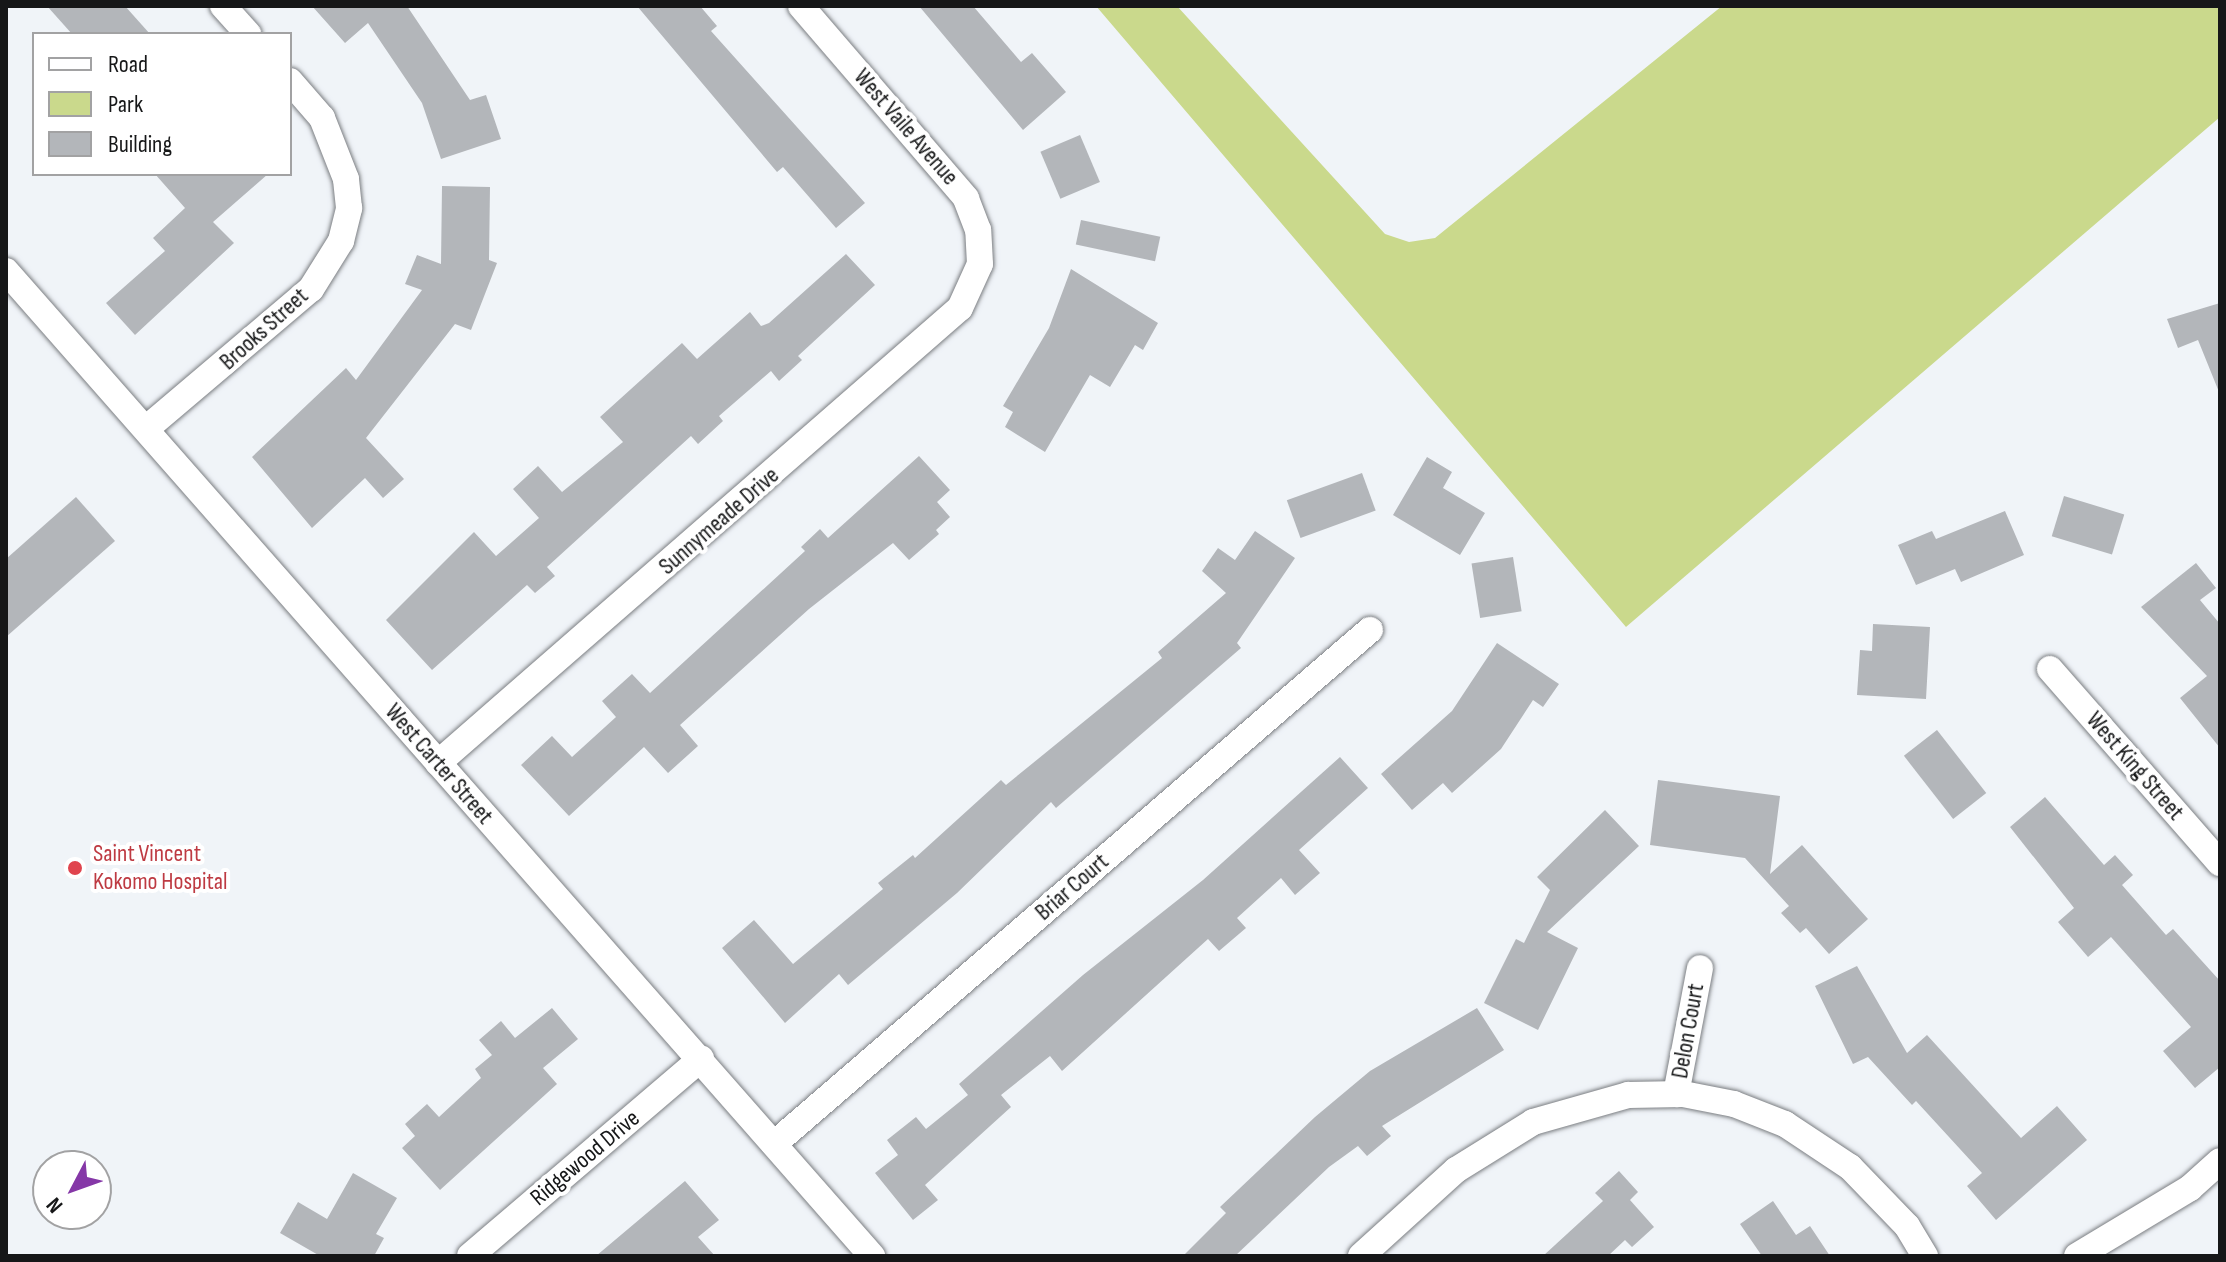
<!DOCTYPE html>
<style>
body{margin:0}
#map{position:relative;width:2226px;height:1262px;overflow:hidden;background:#f0f4f8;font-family:"Sofia Sans Condensed",sans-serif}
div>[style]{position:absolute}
.green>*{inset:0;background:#cad98c}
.building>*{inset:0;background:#b3b6ba;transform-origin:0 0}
.roads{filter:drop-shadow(0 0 2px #7b7e82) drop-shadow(0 0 2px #7b7e82)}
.street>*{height:26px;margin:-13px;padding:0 13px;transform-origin:13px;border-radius:13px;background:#fff}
.dots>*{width:22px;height:22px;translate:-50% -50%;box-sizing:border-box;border:4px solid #fff;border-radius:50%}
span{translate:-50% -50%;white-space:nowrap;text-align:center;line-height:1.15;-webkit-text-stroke:8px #fff;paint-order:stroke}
.street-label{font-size:24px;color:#161718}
.health-label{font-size:24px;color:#be3a42}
.left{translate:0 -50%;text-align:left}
.frame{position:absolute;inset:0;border:8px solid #161718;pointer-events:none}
.legend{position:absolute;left:32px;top:32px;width:260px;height:144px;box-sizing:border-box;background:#fff;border:2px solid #a2a2a3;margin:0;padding:10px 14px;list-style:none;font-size:24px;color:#161718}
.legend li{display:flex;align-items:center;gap:16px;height:40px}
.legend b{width:40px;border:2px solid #a2a2a3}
.north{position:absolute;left:32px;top:1150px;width:80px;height:80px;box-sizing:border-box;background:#fff;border:2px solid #a2a2a3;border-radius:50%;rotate:229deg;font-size:22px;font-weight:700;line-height:32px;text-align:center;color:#161718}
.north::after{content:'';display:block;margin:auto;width:28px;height:36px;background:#8537a7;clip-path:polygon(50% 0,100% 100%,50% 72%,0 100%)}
</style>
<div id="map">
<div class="green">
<i style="clip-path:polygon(1096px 6px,1177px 6px,1385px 234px,1409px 242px,1435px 238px,1722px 6px,2220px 6px,2220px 117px,1626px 627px)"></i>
</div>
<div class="building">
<i style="clip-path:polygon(47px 6px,125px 6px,150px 34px,72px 34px)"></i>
<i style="clip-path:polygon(312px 6px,407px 6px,470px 100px,486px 95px,501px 139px,441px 159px,422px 103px,368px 23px,345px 43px)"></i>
<i style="clip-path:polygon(637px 6px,700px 6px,717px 26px,711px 31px,865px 203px,836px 228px,783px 167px,777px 172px)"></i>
<i style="clip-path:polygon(919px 6px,973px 6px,1021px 62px,1032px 53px,1066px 92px,1023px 130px)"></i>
<i style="left:1080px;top:135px;width:51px;height:43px;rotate:67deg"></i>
<i style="clip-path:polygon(155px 174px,268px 174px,213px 222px,234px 243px,135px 335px,106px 303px,165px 251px,153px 238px,185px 208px)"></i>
<i style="clip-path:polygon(442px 186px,490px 187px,489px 260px,497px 263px,471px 330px,455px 324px,366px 438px,404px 479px,383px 498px,365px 478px,312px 528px,252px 457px,346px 368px,356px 380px,422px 290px,405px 284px,417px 255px,441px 264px)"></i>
<i style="left:1081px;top:220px;width:81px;height:25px;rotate:12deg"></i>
<i style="clip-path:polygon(846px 254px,875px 285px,798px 356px,802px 360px,779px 381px,771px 371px,719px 416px,723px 421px,698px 444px,691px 436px,547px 567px,555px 576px,535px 593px,527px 585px,432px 670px,386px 620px,474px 532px,496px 556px,539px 518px,513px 489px,538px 466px,562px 492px,623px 442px,600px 417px,682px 343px,697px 359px,750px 312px,761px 326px,769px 323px)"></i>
<i style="clip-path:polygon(1071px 269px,1158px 323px,1143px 350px,1135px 345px,1110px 387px,1090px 375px,1045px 452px,1005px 427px,1013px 412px,1003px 406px,1049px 328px)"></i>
<i style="clip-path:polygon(2220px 303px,2220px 392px,2219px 392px,2198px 340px,2178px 348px,2167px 319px)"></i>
<i style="clip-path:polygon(919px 456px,950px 490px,937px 502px,950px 517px,936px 530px,939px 534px,909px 560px,893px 543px,809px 609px,680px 725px,698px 746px,668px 773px,644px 747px,569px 816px,521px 765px,552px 736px,572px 757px,616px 717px,602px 701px,632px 674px,650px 693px,805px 551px,801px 547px,820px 529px,828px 538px)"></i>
<i style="clip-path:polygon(1427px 457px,1452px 472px,1443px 488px,1485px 513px,1460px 555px,1393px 515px)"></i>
<i style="left:1362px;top:473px;width:40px;height:80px;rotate:70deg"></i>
<i style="left:2064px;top:496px;width:63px;height:42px;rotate:17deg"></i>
<i style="clip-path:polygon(76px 497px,115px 541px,6px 637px,6px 559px)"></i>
<i style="clip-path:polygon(2005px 511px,2024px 555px,1961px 582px,1955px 569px,1916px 585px,1898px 545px,1932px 531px,1936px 539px)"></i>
<i style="clip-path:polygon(1255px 531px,1295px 558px,1237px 643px,1241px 648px,1056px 808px,1051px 802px,957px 893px,848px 985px,839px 974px,785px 1023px,722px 948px,754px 920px,793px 964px,883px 889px,878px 883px,913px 855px,915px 858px,1001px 780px,1006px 785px,1162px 658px,1158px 652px,1226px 593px,1202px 571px,1218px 548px,1235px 560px)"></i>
<i style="left:1513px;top:557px;width:55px;height:42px;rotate:81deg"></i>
<i style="clip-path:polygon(2196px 563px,2216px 588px,2200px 600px,2220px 624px,2220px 748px,2180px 698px,2207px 676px,2141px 607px)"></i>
<i style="clip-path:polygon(1873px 624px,1930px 627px,1926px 699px,1857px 695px,1860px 650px,1872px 651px)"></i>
<i style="clip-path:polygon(1497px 643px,1559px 684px,1543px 707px,1533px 700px,1501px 749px,1452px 793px,1443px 783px,1412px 810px,1381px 774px,1452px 711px)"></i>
<i style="left:1937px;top:730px;width:80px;height:42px;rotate:52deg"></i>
<i style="clip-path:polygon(1340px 757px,1368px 788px,1299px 850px,1320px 873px,1295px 895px,1281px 878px,1237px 918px,1246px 928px,1219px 951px,1208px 939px,1062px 1071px,1050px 1056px,1001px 1095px,1011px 1107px,925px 1185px,938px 1200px,913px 1220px,875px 1173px,898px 1155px,887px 1140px,916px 1117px,926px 1129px,968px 1095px,959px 1084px,1083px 975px,1203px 880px)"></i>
<i style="clip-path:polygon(1658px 780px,1780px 796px,1770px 874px,1802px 845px,1868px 919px,1829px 954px,1806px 928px,1800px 933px,1781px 913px,1789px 906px,1745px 858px,1650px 845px)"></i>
<i style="clip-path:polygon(2045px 797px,2104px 865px,2115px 855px,2133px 875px,2122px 885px,2166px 935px,2173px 929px,2220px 981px,2220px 1067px,2195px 1088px,2163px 1051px,2191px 1027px,2111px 937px,2088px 957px,2058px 922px,2074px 908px,2010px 827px)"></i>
<i style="clip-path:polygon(1605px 810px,1639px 846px,1547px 932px,1578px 948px,1538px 1030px,1484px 1003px,1516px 939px,1524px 943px,1550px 890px,1537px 877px)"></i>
<i style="clip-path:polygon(1857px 966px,1907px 1053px,1927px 1035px,2021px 1138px,2057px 1106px,2087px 1140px,1996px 1220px,1967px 1186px,1982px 1173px,1916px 1101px,1912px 1105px,1868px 1057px,1853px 1064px,1815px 986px)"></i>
<i style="clip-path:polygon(552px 1008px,578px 1039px,543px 1068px,557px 1084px,440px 1190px,402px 1148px,415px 1136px,405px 1124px,427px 1104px,439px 1117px,481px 1078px,475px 1069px,492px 1055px,479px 1040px,501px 1021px,515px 1038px)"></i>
<i style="clip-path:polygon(1477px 1008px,1504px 1050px,1382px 1126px,1391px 1136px,1367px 1156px,1358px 1146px,1329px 1167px,1235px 1256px,1183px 1256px,1226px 1213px,1220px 1207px,1315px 1117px,1370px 1071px)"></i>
<i style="clip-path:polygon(1619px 1171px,1638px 1192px,1630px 1200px,1654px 1227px,1632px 1247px,1625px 1240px,1608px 1256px,1543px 1256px,1603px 1201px,1595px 1193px)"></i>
<i style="clip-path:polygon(353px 1173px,397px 1198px,376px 1234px,384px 1238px,374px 1256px,320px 1256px,280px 1233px,298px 1202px,327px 1219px)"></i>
<i style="clip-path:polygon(685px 1181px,719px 1220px,698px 1237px,715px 1256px,596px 1256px)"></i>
<i style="clip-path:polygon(1773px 1201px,1796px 1235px,1810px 1226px,1830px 1256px,1762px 1256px,1740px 1224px)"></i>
</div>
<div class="roads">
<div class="street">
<i style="left:223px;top:6px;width:38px;rotate:48deg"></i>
<i style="left:6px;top:271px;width:1312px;rotate:48.68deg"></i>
<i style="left:147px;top:428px;width:215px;rotate:-40.3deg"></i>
<i style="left:311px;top:289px;width:57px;rotate:-58deg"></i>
<i style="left:341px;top:241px;width:34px;rotate:-76deg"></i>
<i style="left:349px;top:208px;width:29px;rotate:-96deg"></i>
<i style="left:346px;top:179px;width:66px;rotate:-111.5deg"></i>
<i style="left:322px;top:118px;width:49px;rotate:-130.9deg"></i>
<i style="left:2050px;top:669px;width:258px;rotate:48.8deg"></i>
<i style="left:438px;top:763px;width:692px;rotate:-41.08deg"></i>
<i style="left:960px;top:308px;width:48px;rotate:-65.6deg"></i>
<i style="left:980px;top:264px;width:34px;rotate:-93deg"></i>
<i style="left:978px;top:230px;width:34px;rotate:-111deg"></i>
<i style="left:966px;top:198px;width:253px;rotate:-130.7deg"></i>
<i style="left:1676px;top:1094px;width:128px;rotate:-79.2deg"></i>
<i style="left:774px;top:1144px;width:787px;rotate:-40.78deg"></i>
<i style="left:470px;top:1256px;width:304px;rotate:-40.5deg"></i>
<i style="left:1361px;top:1256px;width:128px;rotate:-42.2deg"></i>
<i style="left:1456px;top:1170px;width:91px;rotate:-31.9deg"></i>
<i style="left:1533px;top:1122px;width:99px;rotate:-15.9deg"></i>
<i style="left:1628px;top:1095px;width:55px;rotate:-1deg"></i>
<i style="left:1683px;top:1094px;width:52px;rotate:11.1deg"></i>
<i style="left:1734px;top:1104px;width:55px;rotate:21.4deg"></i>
<i style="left:1785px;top:1124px;width:78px;rotate:33.5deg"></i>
<i style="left:1850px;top:1167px;width:82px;rotate:46deg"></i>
<i style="left:1907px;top:1226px;width:35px;rotate:59deg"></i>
<i style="left:2077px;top:1256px;width:132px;rotate:-31deg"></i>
<i style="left:2190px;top:1188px;width:40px;rotate:-42deg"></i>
</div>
</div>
<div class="dots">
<i style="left:75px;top:868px;background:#e0444e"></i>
</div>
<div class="street-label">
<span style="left:906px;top:127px;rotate:49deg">West Vaile Avenue</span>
<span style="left:264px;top:329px;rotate:-42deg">Brooks Street</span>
<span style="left:719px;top:521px;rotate:-41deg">Sunnymeade Drive</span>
<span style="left:439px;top:764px;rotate:49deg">West Carter Street</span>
<span style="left:2135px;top:766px;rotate:49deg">West King Street</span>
<span style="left:1072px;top:887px;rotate:-41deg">Briar Court</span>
<span style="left:1688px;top:1031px;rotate:-80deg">Delon Court</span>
<span style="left:585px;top:1158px;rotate:-40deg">Ridgewood Drive</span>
</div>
<div class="health-label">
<span class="left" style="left:93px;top:868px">Saint Vincent<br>Kokomo Hospital</span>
</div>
<div class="frame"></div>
<ul class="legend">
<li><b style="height:10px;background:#fff"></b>Road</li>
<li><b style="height:22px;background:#cad98c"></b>Park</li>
<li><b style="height:22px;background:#b3b6ba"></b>Building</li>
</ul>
<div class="north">N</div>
</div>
